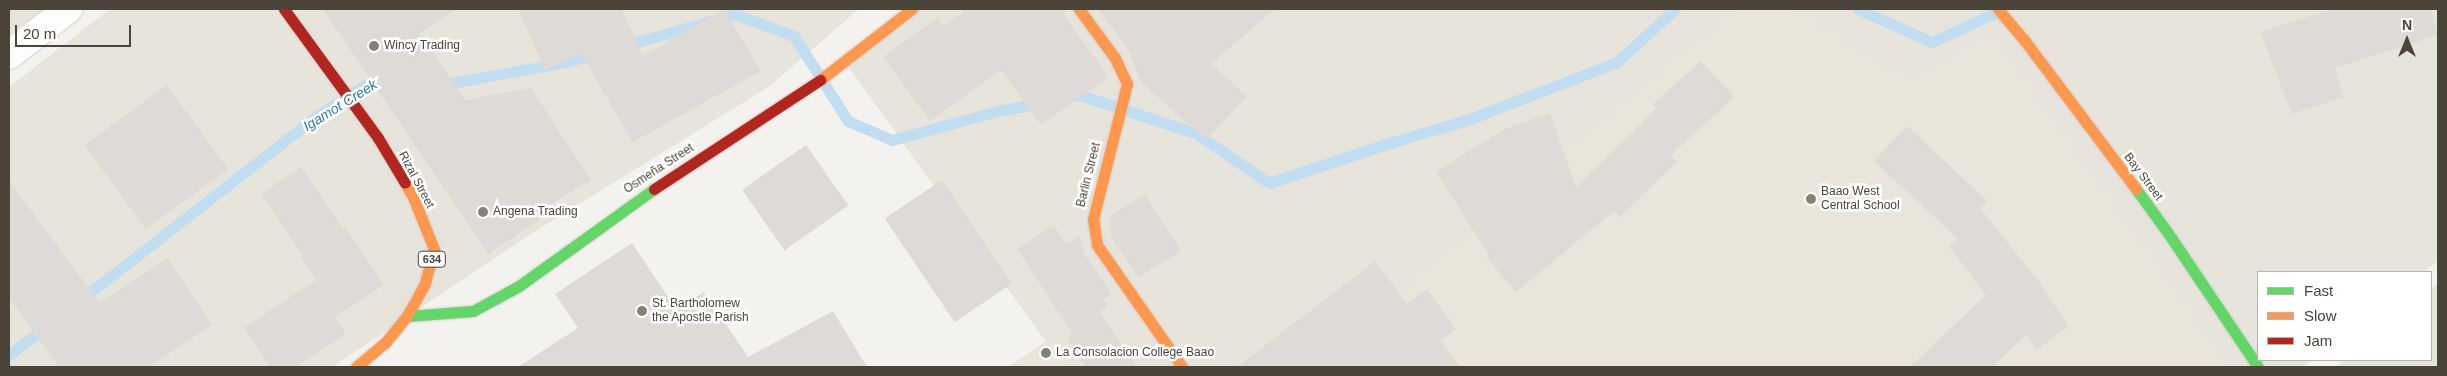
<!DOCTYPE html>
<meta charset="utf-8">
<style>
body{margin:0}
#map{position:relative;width:2447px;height:376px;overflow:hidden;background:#f4f2ee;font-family:Arial,sans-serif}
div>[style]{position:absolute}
.residential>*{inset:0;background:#e7e4dc}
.education>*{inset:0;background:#eae5da}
.stream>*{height:11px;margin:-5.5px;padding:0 5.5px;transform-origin:5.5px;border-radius:5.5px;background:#c0ddf1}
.building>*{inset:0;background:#dedbd6;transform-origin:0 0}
.roads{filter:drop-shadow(0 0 1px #d2d0cb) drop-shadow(0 0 1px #d2d0cb)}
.street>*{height:28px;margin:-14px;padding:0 14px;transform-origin:14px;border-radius:14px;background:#fdfdfc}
.fast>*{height:11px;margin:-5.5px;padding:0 5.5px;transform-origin:5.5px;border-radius:5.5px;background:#63d668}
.slow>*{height:11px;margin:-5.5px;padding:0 5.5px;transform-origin:5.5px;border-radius:5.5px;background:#ff974d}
.jam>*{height:11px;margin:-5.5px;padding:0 5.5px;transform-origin:5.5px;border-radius:5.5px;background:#b3261e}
.dots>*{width:14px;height:14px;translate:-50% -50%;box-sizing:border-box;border:2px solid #fff;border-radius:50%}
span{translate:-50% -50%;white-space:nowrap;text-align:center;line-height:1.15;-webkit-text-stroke:5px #fff;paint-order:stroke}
.shield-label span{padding:1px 4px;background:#fff;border:1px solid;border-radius:4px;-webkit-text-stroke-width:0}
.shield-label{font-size:11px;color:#4b4439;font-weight:700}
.poi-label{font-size:12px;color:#4b4439}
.left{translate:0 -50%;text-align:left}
.street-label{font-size:12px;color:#4b4439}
.water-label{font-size:14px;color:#2e7ab2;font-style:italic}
.frame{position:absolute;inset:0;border:10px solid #4b4439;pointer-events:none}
.legend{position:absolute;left:2257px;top:271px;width:175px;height:90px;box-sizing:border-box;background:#fff;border:1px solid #b7b4b0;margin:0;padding:6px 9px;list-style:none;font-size:15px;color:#4b4439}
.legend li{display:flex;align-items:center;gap:10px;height:25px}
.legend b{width:25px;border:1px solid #b7b4b0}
.north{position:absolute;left:2382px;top:15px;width:50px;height:50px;-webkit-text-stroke:4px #fff;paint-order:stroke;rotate:0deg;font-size:14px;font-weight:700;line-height:20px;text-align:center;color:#4b4439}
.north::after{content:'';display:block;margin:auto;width:18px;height:22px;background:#4b4439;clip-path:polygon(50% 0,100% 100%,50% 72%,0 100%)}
.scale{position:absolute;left:15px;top:25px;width:116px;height:22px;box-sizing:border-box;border:2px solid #4b4439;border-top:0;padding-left:6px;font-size:15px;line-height:18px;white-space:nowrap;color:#4b4439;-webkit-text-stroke:4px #fff;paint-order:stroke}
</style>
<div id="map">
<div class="residential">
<i style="clip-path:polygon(9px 9px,45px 9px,9px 34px)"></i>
<i style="clip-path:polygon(110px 9px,859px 9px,770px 86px,531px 234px,332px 367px,9px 367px,9px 87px)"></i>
<i style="clip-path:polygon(919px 9px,2438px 9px,2438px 261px,2424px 272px,2258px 272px,2258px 360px,2312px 360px,2303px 367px,1064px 367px,845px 62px)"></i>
<i style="clip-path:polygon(2438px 283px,2438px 367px,2335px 367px,2344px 360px,2431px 360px,2431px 289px)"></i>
</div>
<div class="education">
<i style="clip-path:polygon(1740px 9px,1791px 9px,1906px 82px,1994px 39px,2228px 367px,1415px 367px,1373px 317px)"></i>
<i style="clip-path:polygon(1051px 338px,1073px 367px,1008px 367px)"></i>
</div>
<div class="stream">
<i style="left:1858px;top:9px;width:81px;rotate:24deg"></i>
<i style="left:1932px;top:42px;width:74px;rotate:-24.8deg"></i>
<i style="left:623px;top:46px;width:116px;rotate:-15.9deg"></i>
<i style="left:735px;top:14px;width:63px;rotate:20.4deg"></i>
<i style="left:794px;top:36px;width:101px;rotate:57.6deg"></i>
<i style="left:848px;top:121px;width:48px;rotate:23.4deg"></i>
<i style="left:892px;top:140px;width:110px;rotate:-15.3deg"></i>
<i style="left:998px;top:111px;width:43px;rotate:-10.8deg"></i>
<i style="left:440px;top:85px;width:128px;rotate:-10.3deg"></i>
<i style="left:566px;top:62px;width:33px;rotate:-16deg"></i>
<i style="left:1068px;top:97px;width:12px;rotate:-9deg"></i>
<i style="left:1080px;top:95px;width:121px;rotate:18.3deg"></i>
<i style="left:1195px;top:133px;width:89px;rotate:34deg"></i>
<i style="left:1269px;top:183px;width:123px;rotate:-18.4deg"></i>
<i style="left:1386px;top:144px;width:84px;rotate:-16.5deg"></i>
<i style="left:1467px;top:120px;width:161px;rotate:-21.1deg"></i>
<i style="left:1617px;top:62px;width:79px;rotate:-42.4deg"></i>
<i style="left:79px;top:301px;width:303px;rotate:-37.9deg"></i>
<i style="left:318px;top:115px;width:69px;rotate:-32.5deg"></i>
<i style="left:376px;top:78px;width:10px;rotate:6deg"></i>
<i style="left:9px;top:355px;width:48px;rotate:-37.3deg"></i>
</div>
<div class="building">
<i style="clip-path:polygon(323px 9px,457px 9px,420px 33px,465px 100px,531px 88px,591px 180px,540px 211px,544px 217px,488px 254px)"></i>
<i style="clip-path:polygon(518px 9px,622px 9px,643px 56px,724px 9px,761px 71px,633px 142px,581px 54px,545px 70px)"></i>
<i style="clip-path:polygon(967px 9px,1064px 9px,1066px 18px,1101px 66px,1107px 78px,1041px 125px,1001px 70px,930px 121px,883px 57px,937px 18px,943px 26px)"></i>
<i style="clip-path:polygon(1098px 9px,1275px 9px,1211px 64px,1247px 96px,1206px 140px,1142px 83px,1128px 49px)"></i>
<i style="clip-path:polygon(2333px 9px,2431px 9px,2438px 35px,2335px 68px,2344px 97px,2292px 114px,2260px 32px)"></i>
<i style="clip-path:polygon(1701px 61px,1734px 97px,1671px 155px,1677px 161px,1620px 217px,1614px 211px,1516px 292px,1486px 257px,1489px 255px,1436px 172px,1504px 129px,1550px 113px,1576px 187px,1657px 108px,1653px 104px)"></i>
<i style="left:167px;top:85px;width:104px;height:102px;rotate:54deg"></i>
<i style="clip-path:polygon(1907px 126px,1987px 201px,1980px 208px,2044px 288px,2043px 289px,2069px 326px,2037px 350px,2026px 335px,1992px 367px,1910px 367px,1986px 295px,1949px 246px,1958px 239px,1874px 161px)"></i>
<i style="left:806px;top:145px;width:74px;height:78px;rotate:55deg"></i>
<i style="clip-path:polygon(301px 167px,343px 229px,346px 228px,384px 285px,335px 317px,346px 334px,296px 367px,270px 367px,244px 328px,316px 280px,301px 258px,303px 256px,261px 194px)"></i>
<i style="left:942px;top:180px;width:125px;height:69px;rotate:56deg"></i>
<i style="clip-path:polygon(9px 181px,100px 303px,167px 258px,212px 325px,149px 367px,59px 367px,9px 298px)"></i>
<i style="clip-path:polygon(1145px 194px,1181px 251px,1139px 277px,1112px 239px,1109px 220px,1110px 216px)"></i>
<i style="clip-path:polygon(1054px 225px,1066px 244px,1080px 235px,1084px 254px,1112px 294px,1103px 300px,1108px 306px,1100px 312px,1137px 367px,1086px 367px,1067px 338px,1073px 334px,1017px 249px)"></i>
<i style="clip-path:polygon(632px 243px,676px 309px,704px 292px,748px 357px,833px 311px,867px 367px,518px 367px,578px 328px,555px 294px)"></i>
<i style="clip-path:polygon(1375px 261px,1407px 304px,1427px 289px,1456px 329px,1440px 341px,1460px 367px,1237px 367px)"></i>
</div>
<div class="roads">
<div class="street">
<i style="left:9px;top:55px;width:75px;rotate:-37.9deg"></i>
</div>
<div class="fast">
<i style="left:2136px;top:189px;width:54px;rotate:54deg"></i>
<i style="left:2168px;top:233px;width:161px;rotate:56.1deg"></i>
<i style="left:407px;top:316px;width:66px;rotate:-4.3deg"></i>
<i style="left:473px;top:311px;width:52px;rotate:-28.5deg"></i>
<i style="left:519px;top:286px;width:166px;rotate:-35.7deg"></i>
</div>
<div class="slow">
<i style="left:1079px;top:9px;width:61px;rotate:53.7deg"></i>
<i style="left:1115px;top:58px;width:29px;rotate:65deg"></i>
<i style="left:1127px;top:84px;width:139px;rotate:104.1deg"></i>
<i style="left:1093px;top:219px;width:26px;rotate:81deg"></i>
<i style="left:1097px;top:245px;width:149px;rotate:55.1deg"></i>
<i style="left:1998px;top:9px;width:42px;rotate:49.8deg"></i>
<i style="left:2025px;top:41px;width:185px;rotate:53.1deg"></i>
<i style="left:820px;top:80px;width:116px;rotate:-37.7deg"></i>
<i style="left:356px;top:367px;width:38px;rotate:-40deg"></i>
<i style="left:385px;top:343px;width:35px;rotate:-51deg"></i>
<i style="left:407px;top:316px;width:38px;rotate:-61deg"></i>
<i style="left:425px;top:283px;width:35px;rotate:-75deg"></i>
<i style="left:434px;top:249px;width:56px;rotate:-112deg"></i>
<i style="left:413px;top:197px;width:16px;rotate:-120deg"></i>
</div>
<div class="jam">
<i style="left:284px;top:9px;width:160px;rotate:53.9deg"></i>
<i style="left:378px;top:138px;width:52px;rotate:59deg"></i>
<i style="left:654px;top:189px;width:199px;rotate:-33.3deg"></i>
</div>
</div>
<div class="dots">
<i style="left:374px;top:46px;background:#868178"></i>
<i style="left:1811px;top:199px;background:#868178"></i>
<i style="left:483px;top:212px;background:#868178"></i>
<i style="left:642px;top:311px;background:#868178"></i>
<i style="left:1046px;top:353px;background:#868178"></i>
</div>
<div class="shield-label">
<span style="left:432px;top:259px">634</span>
</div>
<div class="poi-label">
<span class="left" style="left:384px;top:46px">Wincy Trading</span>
<span class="left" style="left:1821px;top:199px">Baao West<br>Central School</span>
<span class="left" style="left:493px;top:212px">Angena Trading</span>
<span class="left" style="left:652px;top:311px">St. Bartholomew<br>the Apostle Parish</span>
<span class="left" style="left:1056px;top:353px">La Consolacion College Baao</span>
</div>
<div class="street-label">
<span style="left:659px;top:169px;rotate:-33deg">Osmeña Street</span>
<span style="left:1089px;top:175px;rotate:-76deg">Barlin Street</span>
<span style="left:2143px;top:177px;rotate:53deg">Bay Street</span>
<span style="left:416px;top:180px;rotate:62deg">Rizal Street</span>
</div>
<div class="water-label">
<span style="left:340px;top:105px;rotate:-32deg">Igamot Creek</span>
</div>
<div class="frame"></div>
<ul class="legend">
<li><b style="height:6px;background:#63d668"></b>Fast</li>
<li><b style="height:6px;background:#ff974d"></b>Slow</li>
<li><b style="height:6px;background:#b3261e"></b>Jam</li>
</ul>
<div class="north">N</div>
<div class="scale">20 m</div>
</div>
